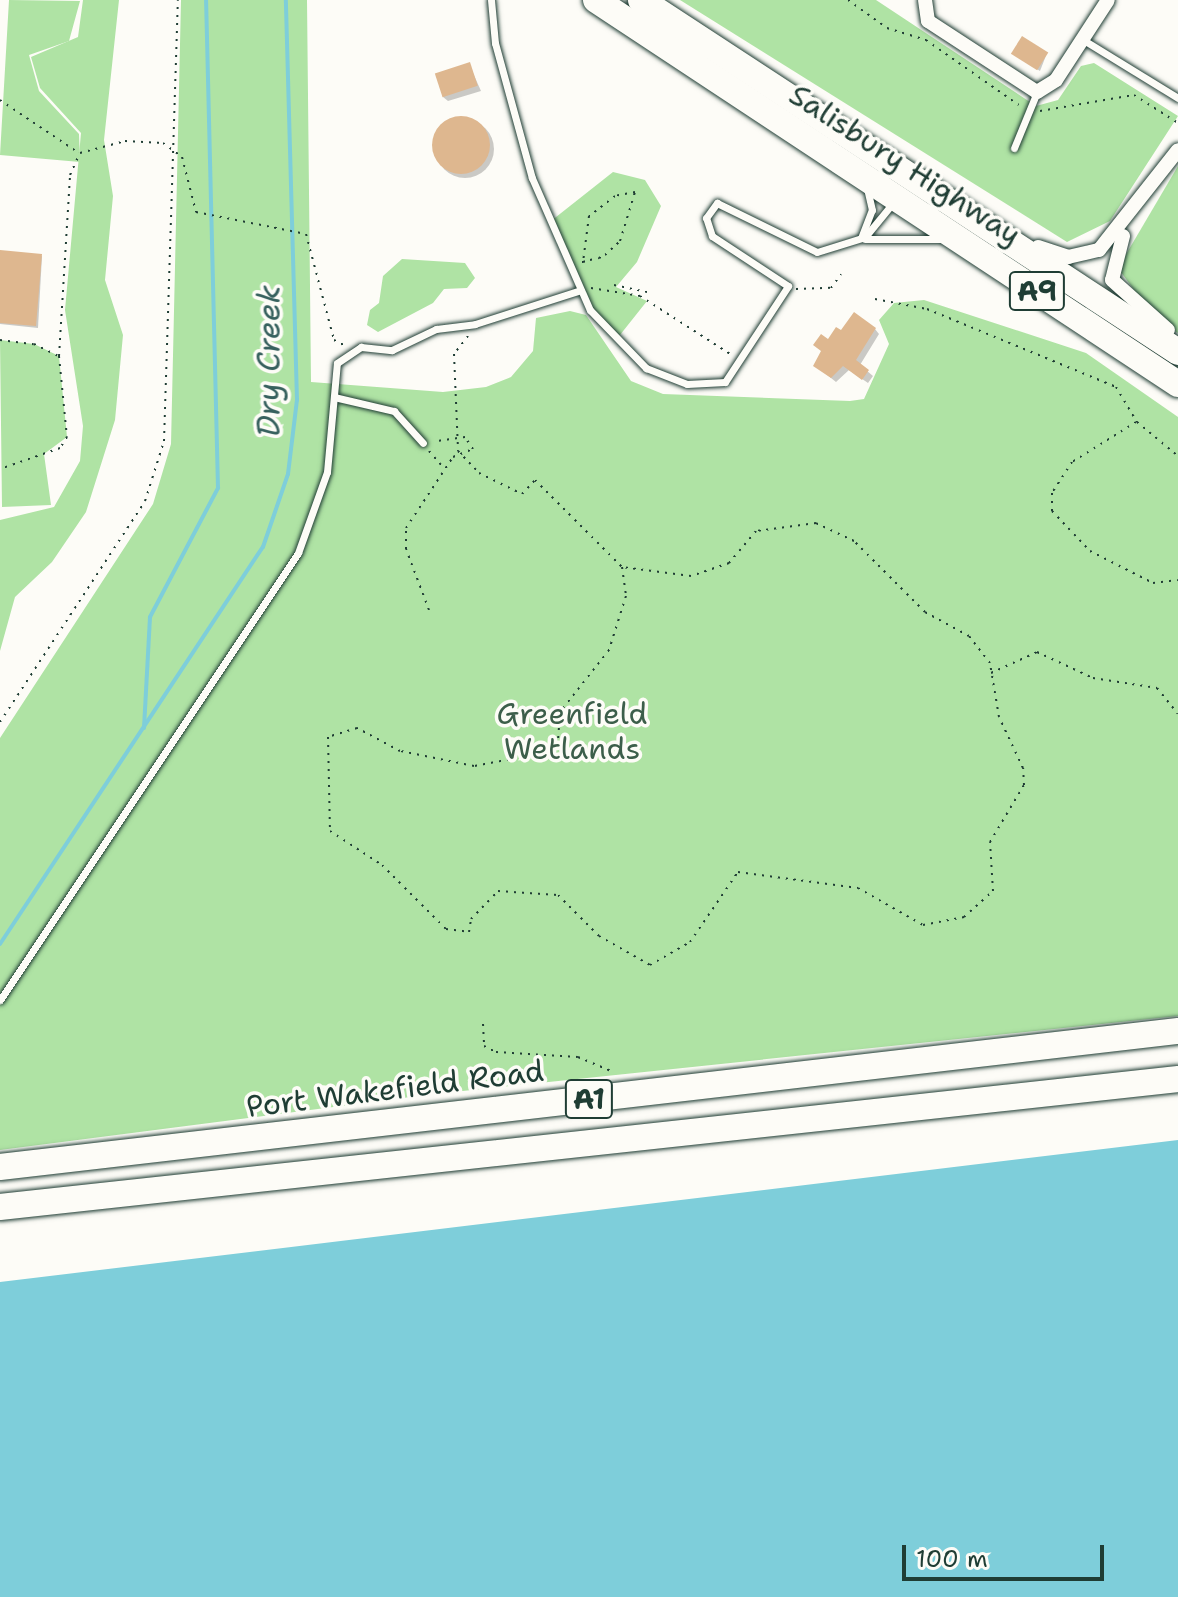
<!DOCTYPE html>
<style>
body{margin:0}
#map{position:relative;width:1178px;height:1597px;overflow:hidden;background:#fdfcf7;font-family:"Shantell Sans",sans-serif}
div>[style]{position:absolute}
.green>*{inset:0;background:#afe3a4}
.water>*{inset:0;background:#7eceda}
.shadow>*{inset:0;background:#0003}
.round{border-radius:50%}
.stream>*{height:4px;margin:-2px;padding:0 2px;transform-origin:2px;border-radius:2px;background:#7eceda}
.building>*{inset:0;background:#deb78f;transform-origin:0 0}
.path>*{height:2px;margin-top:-1px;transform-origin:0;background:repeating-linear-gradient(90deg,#1f3d34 0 2px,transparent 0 8px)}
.roads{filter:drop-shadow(0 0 2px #1f3d34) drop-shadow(0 0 2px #1f3d34)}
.lane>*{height:7px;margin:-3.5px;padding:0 3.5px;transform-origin:3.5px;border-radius:3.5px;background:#fdfcf7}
.street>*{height:14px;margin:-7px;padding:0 7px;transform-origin:7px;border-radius:7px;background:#fdfcf7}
.highway>*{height:26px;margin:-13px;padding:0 13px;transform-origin:13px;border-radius:13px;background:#fdfcf7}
span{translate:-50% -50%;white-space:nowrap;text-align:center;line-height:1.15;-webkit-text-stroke:7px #fdfcf7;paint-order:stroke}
.shield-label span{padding:2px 6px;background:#fdfcf7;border:2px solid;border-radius:6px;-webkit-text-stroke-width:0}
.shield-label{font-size:28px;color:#1f3d34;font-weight:700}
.street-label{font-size:30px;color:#1f3d34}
.park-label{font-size:30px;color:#3c5e4a}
.water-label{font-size:32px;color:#37615e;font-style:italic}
.scale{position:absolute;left:902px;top:1545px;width:202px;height:36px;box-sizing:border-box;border:4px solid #1f3d34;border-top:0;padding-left:10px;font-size:24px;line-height:28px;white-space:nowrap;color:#1f3d34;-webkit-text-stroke:6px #fdfcf7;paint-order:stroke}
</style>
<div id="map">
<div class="green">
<i style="clip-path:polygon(9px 0,80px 1px,69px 41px,29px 55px,39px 91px,79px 134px,80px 162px,0 155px)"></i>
<i style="clip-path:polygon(83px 0,119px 0,104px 140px,113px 196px,105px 280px,123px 335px,115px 420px,86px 512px,52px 562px,15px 597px,0 651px,0 520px,54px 507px,80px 461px,83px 426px,65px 310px,81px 133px,40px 88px,31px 57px,78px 37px)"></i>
<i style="clip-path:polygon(181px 0,307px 0,311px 382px,443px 392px,486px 387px,511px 377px,533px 351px,536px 318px,570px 311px,586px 315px,631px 381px,663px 394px,850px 401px,864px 399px,889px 344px,879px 320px,894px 303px,924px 300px,1086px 353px,1178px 417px,1178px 1016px,434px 1094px,0 1150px,0 738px,153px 504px,171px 444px)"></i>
<i style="clip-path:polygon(680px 0,876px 0,1036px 106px,1058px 100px,1081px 66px,1094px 63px,1178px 116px,1110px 221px,1067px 242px)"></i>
<i style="clip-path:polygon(1178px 166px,1178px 333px,1155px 319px,1118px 268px)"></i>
<i style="clip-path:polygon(613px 172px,645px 180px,661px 206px,637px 262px,616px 287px,647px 301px,616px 340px,590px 310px,551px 221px)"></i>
<i style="clip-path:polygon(402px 259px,465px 263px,475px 278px,467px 288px,444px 289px,433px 303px,378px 332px,367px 325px,370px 310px,379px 303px,383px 276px)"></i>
<i style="clip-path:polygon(0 340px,34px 344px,59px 356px,67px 437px,44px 454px,51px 505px,2px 507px)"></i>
</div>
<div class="water">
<i style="clip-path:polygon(1178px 1140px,1178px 1597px,0 1597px,0 1282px)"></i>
</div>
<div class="shadow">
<i style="clip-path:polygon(1047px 53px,1040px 71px,1016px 56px)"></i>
<i style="clip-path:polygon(469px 64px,481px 91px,448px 101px,443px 97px)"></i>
<i class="round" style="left:436px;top:120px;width:58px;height:58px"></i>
<i style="clip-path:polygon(42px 256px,38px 328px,0 324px,0 262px)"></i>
<i style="clip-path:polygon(875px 329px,879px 334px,860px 365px,873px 376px,868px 383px,849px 370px,836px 382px,821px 370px,828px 342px)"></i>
</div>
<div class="stream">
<i style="left:144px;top:728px;width:111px;rotate:-86.9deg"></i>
<i style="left:150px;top:617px;width:146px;rotate:-62.2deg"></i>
<i style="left:218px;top:488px;width:488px;rotate:-91.4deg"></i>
<i style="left:0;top:944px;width:476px;rotate:-56.5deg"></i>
<i style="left:263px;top:547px;width:77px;rotate:-71.1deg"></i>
<i style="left:288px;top:474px;width:75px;rotate:-83.1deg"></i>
<i style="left:297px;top:400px;width:400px;rotate:-91.6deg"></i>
</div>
<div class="building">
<i style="left:1022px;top:36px;width:31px;height:21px;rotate:32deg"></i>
<i style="left:470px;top:62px;width:25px;height:37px;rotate:72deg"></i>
<i class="round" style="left:432px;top:116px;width:58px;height:58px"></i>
<i style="clip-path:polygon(0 250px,42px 254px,36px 326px,0 323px)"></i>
<i style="clip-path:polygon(854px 312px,876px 328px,856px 360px,869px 370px,862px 380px,843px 366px,831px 378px,813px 366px,821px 351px,813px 345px,821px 334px,828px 339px,836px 327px,841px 330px)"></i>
</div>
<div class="path">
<i style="left:848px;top:0;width:48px;rotate:35.7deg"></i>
<i style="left:887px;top:28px;width:41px;rotate:17.1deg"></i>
<i style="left:926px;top:40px;width:113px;rotate:35deg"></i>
<i style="left:0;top:100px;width:95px;rotate:33.9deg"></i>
<i style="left:1040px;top:111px;width:95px;rotate:-9.7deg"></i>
<i style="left:1134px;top:95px;width:52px;rotate:32.5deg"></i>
<i style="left:582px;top:262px;width:1px"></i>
<i style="left:583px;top:262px;width:7px;rotate:-16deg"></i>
<i style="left:590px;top:260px;width:9px;rotate:-13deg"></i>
<i style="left:599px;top:258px;width:7px;rotate:-27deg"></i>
<i style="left:605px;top:255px;width:21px;rotate:-43deg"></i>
<i style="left:620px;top:241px;width:51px;rotate:-73deg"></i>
<i style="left:635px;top:192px;width:20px;rotate:169deg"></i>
<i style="left:615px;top:196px;width:33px;rotate:142deg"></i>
<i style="left:589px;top:216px;width:46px;rotate:97.4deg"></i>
<i style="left:614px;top:285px;width:39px;rotate:12deg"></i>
<i style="left:591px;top:288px;width:50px;rotate:9.3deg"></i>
<i style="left:640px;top:296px;width:107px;rotate:32.8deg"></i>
<i style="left:796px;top:289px;width:35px;rotate:-2deg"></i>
<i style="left:831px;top:288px;width:17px;rotate:-54deg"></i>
<i style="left:875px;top:299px;width:53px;rotate:10.9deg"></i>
<i style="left:927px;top:309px;width:204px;rotate:22.4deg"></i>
<i style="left:1116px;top:387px;width:41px;rotate:59deg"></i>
<i style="left:1137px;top:422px;width:53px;rotate:39.7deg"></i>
<i style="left:468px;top:336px;width:23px;rotate:128deg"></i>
<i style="left:454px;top:354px;width:97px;rotate:87.6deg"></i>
<i style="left:458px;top:451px;width:30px;rotate:46deg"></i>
<i style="left:479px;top:473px;width:48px;rotate:26deg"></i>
<i style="left:522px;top:494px;width:19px;rotate:-47deg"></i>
<i style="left:535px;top:480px;width:123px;rotate:45deg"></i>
<i style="left:622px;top:567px;width:29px;rotate:82deg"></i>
<i style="left:626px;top:596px;width:57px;rotate:107.5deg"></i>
<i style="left:609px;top:650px;width:79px;rotate:128.3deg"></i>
<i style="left:560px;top:712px;width:29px;rotate:94deg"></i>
<i style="left:558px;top:741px;width:15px;rotate:132deg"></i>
<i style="left:548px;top:752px;width:75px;rotate:169.3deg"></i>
<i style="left:474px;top:766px;width:76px;rotate:-168.5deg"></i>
<i style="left:400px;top:751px;width:49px;rotate:-151.9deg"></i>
<i style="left:357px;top:728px;width:30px;rotate:163deg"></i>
<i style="left:328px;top:737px;width:94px;rotate:88.8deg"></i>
<i style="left:330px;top:831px;width:62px;rotate:33.2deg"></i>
<i style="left:382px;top:865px;width:91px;rotate:45deg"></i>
<i style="left:446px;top:929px;width:23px;rotate:7deg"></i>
<i style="left:469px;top:932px;width:13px;rotate:-81deg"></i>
<i style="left:471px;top:919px;width:39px;rotate:-46deg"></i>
<i style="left:498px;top:891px;width:60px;rotate:3.8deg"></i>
<i style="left:558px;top:895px;width:58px;rotate:45deg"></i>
<i style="left:599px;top:936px;width:59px;rotate:29.6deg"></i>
<i style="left:650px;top:965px;width:46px;rotate:-29.9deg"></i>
<i style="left:690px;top:942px;width:85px;rotate:-55.6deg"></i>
<i style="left:738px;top:872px;width:121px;rotate:7.6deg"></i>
<i style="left:858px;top:888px;width:75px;rotate:29.6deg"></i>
<i style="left:923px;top:925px;width:42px;rotate:-11deg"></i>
<i style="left:964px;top:917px;width:39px;rotate:-42deg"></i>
<i style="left:993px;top:891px;width:49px;rotate:-93.5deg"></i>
<i style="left:990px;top:842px;width:66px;rotate:-59.2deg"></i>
<i style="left:1024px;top:785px;width:17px;rotate:-93deg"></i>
<i style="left:1023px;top:768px;width:56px;rotate:-115.2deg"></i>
<i style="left:999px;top:717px;width:55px;rotate:-99.5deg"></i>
<i style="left:990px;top:663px;width:34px;rotate:-128deg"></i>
<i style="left:969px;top:636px;width:50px;rotate:-151.4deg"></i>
<i style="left:925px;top:612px;width:100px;rotate:-135deg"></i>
<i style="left:854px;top:541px;width:42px;rotate:-154.7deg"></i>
<i style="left:816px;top:523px;width:61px;rotate:172.4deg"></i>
<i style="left:756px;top:531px;width:42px;rotate:130.2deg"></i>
<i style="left:729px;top:563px;width:40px;rotate:161.1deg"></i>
<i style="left:691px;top:576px;width:70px;rotate:-172.6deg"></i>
<i style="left:0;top:340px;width:34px;rotate:7deg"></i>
<i style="left:34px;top:344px;width:28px;rotate:26deg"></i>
<i style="left:59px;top:356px;width:81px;rotate:84.4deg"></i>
<i style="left:67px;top:437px;width:13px;rotate:122deg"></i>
<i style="left:60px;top:448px;width:64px;rotate:160.7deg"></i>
<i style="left:59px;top:356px;width:181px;rotate:-86.5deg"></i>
<i style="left:70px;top:175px;width:24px;rotate:-66deg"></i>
<i style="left:80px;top:153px;width:47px;rotate:-14.9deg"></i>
<i style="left:125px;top:141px;width:38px;rotate:3deg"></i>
<i style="left:163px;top:143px;width:24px;rotate:36deg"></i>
<i style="left:182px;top:157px;width:57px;rotate:75.7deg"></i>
<i style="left:196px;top:212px;width:112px;rotate:11.3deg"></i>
<i style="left:306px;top:234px;width:110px;rotate:75.2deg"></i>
<i style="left:334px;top:340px;width:11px;rotate:27deg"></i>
<i style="left:1136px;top:422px;width:75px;rotate:148deg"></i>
<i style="left:1072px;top:462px;width:37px;rotate:123deg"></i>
<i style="left:1052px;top:493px;width:18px;rotate:90deg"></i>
<i style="left:1052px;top:511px;width:55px;rotate:46.5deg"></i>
<i style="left:1090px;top:551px;width:71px;rotate:26.9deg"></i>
<i style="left:1153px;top:583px;width:25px;rotate:-7deg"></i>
<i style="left:429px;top:451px;width:23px;rotate:49deg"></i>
<i style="left:429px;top:610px;width:65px;rotate:-110.7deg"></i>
<i style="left:406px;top:549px;width:21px;rotate:-90deg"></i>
<i style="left:406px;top:528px;width:85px;rotate:-56.5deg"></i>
<i style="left:453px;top:457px;width:22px;rotate:-22deg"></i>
<i style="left:473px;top:449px;width:14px;rotate:-124deg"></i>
<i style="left:465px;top:437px;width:30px;rotate:172deg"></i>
<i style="left:991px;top:673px;width:51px;rotate:-24.5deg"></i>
<i style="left:1037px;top:652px;width:62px;rotate:24.9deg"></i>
<i style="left:1093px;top:678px;width:65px;rotate:8.9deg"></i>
<i style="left:1157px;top:688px;width:33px;rotate:51deg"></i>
<i style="left:0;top:722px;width:264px;rotate:-56.7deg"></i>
<i style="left:145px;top:501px;width:63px;rotate:-72.4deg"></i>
<i style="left:164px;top:441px;width:441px;rotate:-88.2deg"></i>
<i style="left:483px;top:1024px;width:22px;rotate:87deg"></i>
<i style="left:484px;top:1046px;width:13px;rotate:27deg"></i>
<i style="left:496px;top:1052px;width:82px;rotate:3.5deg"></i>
<i style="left:578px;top:1057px;width:39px;rotate:23deg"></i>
</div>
<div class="roads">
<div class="lane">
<i style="left:491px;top:0;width:43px;rotate:84.7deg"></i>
<i style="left:495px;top:43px;width:140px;rotate:74.7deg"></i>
<i style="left:532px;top:178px;width:144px;rotate:66.3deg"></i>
<i style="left:590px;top:310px;width:81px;rotate:46deg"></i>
<i style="left:646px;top:368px;width:44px;rotate:21.3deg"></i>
<i style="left:687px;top:384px;width:38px;rotate:-3deg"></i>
<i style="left:725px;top:382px;width:115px;rotate:-56.7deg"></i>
<i style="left:788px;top:286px;width:91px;rotate:-146.7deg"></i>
<i style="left:712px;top:236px;width:19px;rotate:-108deg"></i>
<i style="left:706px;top:218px;width:19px;rotate:-54deg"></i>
<i style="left:717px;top:203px;width:111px;rotate:26.1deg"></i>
<i style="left:817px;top:252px;width:50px;rotate:-17.4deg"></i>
<i style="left:865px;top:237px;width:43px;rotate:-50.7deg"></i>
<i style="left:1082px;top:39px;width:113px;rotate:31.6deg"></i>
<i style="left:1014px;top:148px;width:61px;rotate:-67.7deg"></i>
<i style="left:861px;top:238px;width:30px;rotate:-69deg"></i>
<i style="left:872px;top:210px;width:22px;rotate:-103deg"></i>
<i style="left:865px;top:239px;width:75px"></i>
<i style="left:334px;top:397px;width:62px;rotate:13.1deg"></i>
<i style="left:394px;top:411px;width:43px;rotate:47.8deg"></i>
<i style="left:0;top:1000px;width:537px;rotate:-56.31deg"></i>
<i style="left:298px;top:553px;width:86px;rotate:-70.3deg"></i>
<i style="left:327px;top:472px;width:109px;rotate:-84.8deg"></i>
<i style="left:337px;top:363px;width:29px;rotate:-34deg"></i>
<i style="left:361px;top:347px;width:31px;rotate:6deg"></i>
<i style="left:392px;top:350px;width:49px;rotate:-25.5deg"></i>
<i style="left:436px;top:329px;width:39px;rotate:-7deg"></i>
<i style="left:475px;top:324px;width:111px;rotate:-17.8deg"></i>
</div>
<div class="street">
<i style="left:925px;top:0;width:21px;rotate:82deg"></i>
<i style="left:928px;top:21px;width:130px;rotate:33.1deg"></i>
<i style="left:1037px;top:92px;width:22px;rotate:-32deg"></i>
<i style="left:1056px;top:80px;width:95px;rotate:-57deg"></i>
<i style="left:1123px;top:236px;width:45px;rotate:104deg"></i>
<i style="left:1112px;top:280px;width:75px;rotate:41.8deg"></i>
<i style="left:1038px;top:247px;width:32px;rotate:18deg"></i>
<i style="left:1068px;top:257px;width:32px;rotate:-13deg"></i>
<i style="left:1099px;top:250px;width:127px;rotate:-51.7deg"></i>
</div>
<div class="highway">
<i style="left:596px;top:0;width:697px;rotate:33.42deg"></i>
<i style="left:641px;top:0;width:642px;rotate:33.24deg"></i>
<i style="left:0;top:1167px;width:1186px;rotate:-6.59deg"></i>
<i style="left:0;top:1207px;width:1185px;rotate:-6.2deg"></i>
</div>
</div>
<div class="shield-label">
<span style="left:1037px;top:291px">A9</span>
<span style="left:589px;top:1099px">A1</span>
</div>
<div class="street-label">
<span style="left:905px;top:165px;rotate:33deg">Salisbury Highway</span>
<span style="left:395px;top:1089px;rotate:-7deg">Port Wakefield Road</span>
</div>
<div class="park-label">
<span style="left:572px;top:731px">Greenfield<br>Wetlands</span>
</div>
<div class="water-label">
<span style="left:269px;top:361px;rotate:-90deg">Dry Creek</span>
</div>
<div class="scale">100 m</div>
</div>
